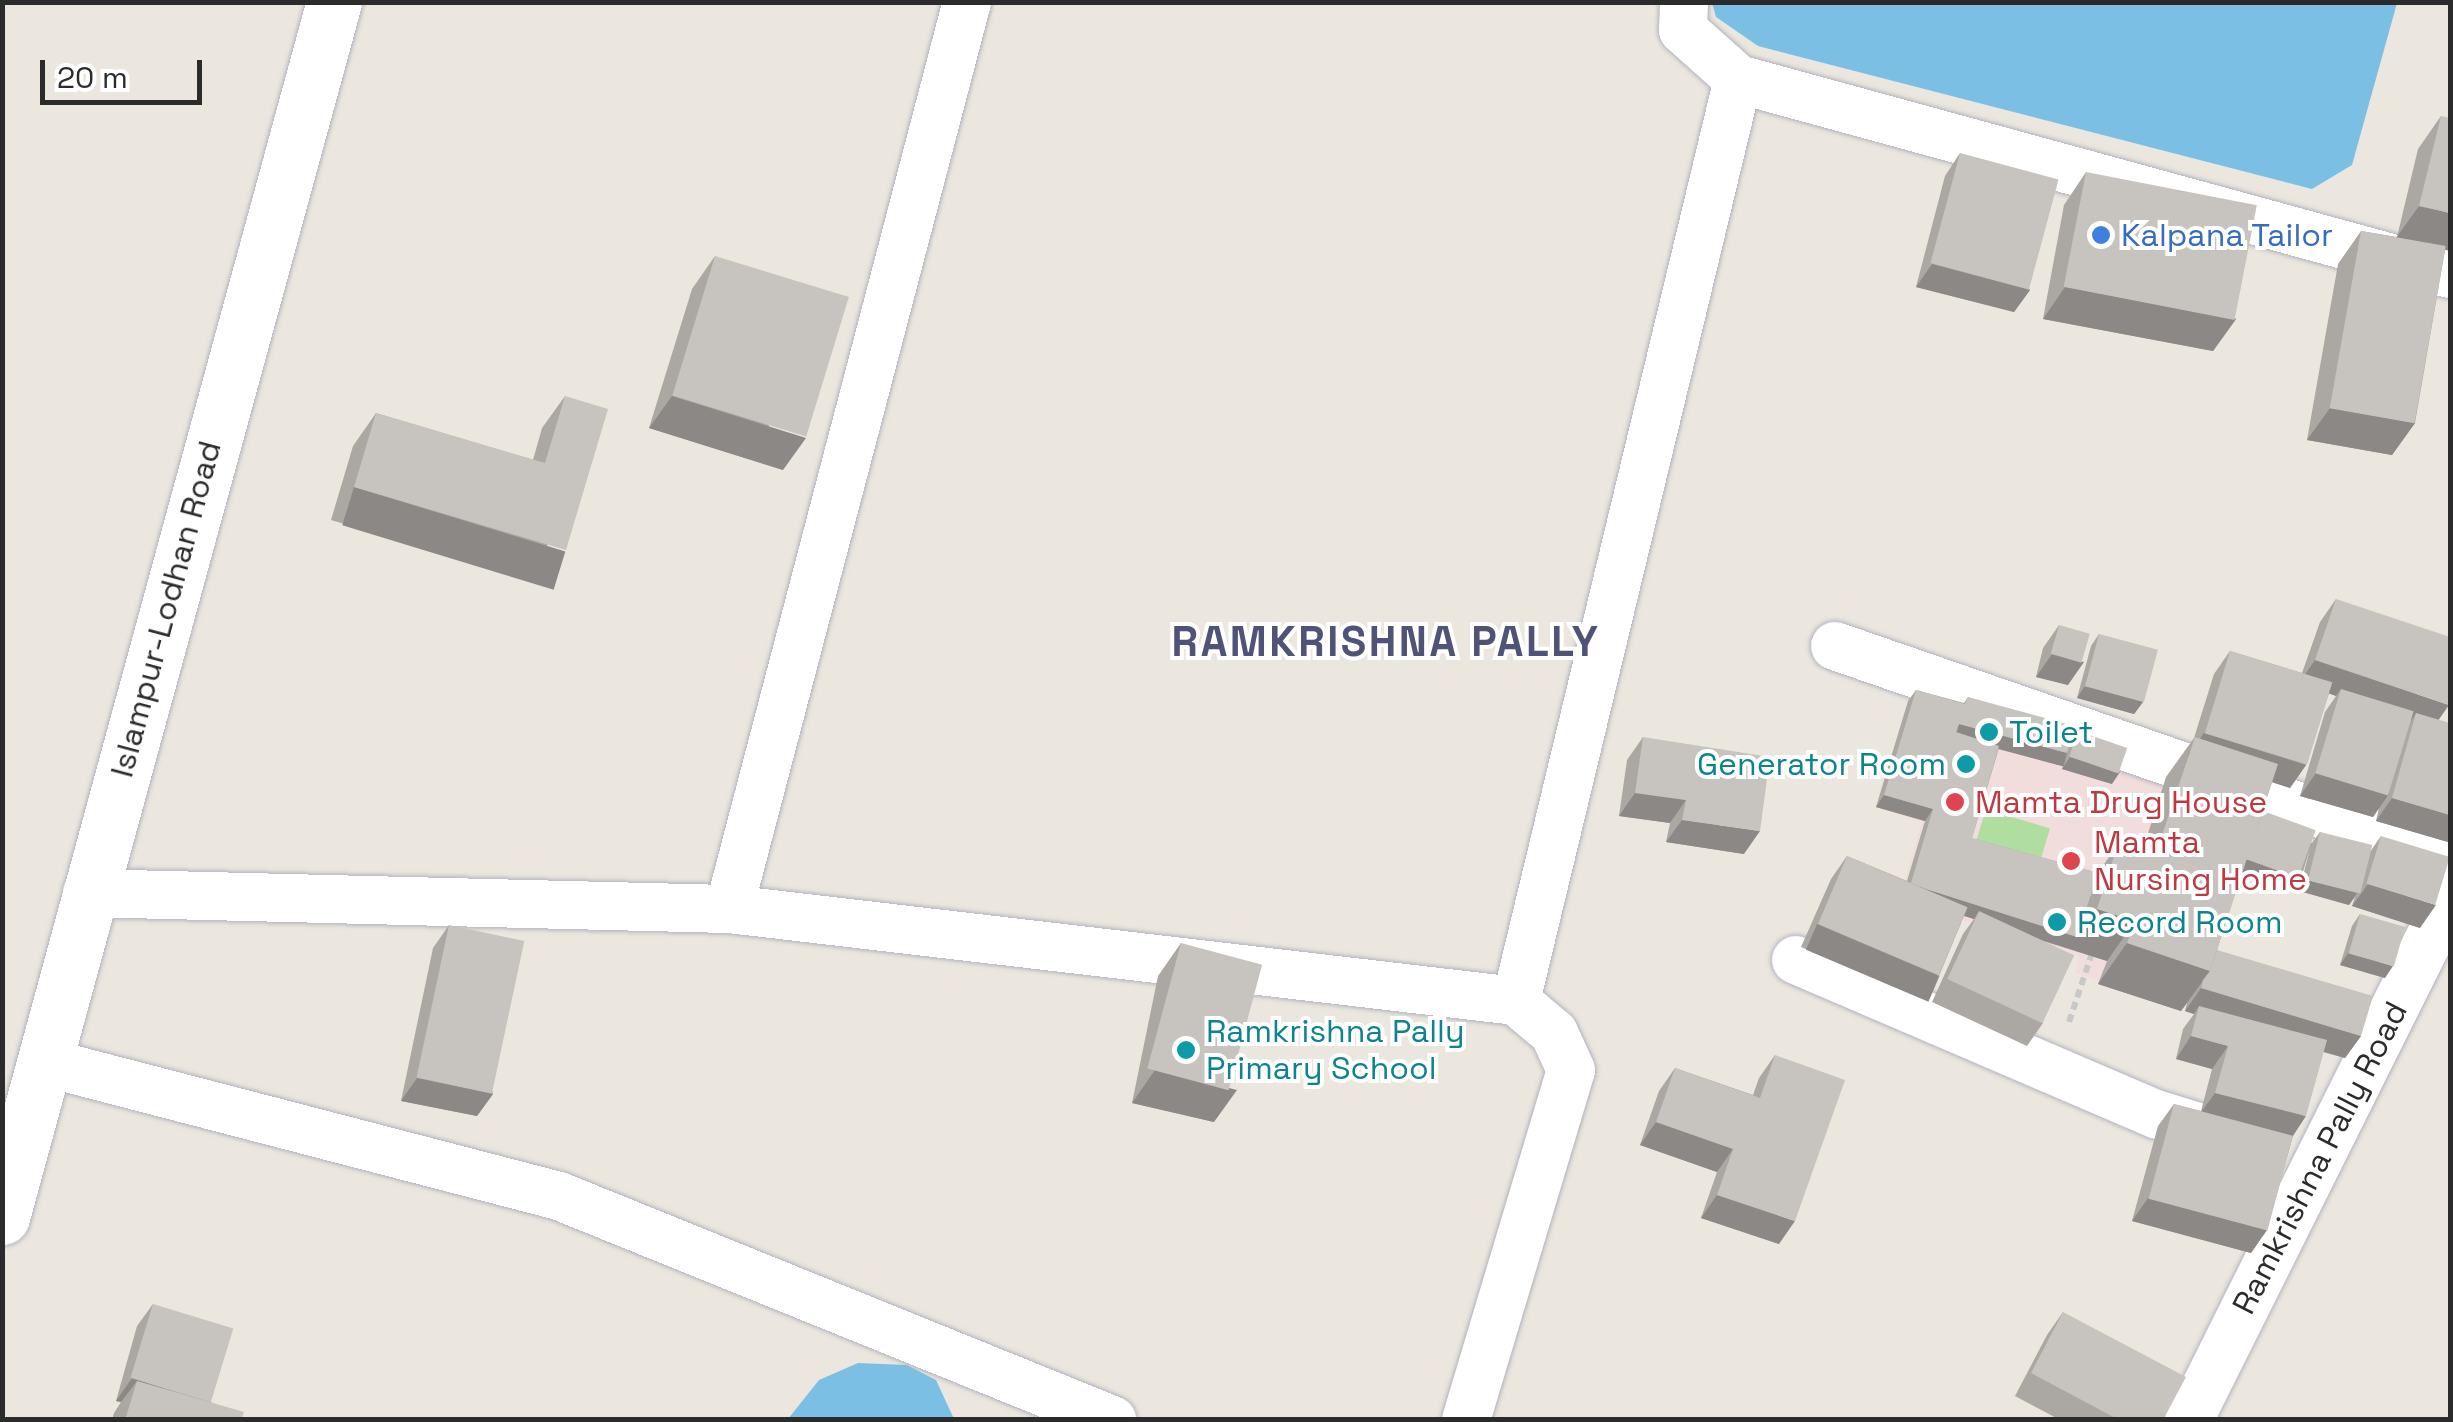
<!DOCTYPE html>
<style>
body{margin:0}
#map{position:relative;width:2453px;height:1422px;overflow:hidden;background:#ebe7de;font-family:"Space Grotesk",sans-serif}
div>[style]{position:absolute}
.medical>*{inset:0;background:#f1dddc}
.green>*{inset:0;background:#b0dda0;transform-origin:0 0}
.water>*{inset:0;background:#7bc0e4}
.path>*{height:6px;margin-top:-3px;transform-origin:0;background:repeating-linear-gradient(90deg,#c8c8c8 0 8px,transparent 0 13px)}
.roads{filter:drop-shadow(0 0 2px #b2b3bd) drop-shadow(0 0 2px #b2b3bd)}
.street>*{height:48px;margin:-24px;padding:0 24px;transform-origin:24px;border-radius:24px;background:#fff}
.secondary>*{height:55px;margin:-27.5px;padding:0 27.5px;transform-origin:27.5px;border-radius:27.5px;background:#fff}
.wall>*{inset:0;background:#aba8a3}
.shaded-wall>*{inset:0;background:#8b8885;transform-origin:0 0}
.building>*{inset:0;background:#c7c3be;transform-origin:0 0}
.dots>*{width:28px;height:28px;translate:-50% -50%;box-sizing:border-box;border:5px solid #fff;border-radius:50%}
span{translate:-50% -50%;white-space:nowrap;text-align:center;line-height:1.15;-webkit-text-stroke:8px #fff;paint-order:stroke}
.shop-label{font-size:32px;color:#366cbe}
.left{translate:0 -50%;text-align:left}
.street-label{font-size:32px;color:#2b2b2b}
.culture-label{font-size:32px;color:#0d838f}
.right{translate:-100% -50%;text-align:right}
.health-label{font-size:32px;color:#be3a42}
.district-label{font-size:42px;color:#4f5378;font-weight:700;letter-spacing:2.5px}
.frame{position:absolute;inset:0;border:5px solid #2b2b2b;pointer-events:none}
.scale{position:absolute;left:40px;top:60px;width:162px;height:45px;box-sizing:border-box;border:5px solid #2b2b2b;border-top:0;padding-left:12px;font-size:30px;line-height:35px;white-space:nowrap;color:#2b2b2b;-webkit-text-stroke:8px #fff;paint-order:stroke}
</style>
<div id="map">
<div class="medical">
<i style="clip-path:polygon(1908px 701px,2165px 778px,2181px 1011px,2076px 973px,2079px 956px,1899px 901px,1922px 822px,1876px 807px)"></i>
</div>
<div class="green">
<i style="left:1986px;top:809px;width:67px;height:38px;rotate:17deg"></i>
</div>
<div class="water">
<i style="clip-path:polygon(1712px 3px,1712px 2px,2397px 3px,2352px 165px,2312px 189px,1758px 46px,1716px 17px)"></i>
<i style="clip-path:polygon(858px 1363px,907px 1365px,936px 1380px,954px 1419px,788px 1419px,819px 1380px)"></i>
</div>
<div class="path">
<i style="left:2069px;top:1022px;width:70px;rotate:-71.6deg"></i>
</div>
<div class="roads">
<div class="street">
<i style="left:1684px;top:2px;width:28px;rotate:92deg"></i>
<i style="left:1683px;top:30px;width:74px;rotate:41.7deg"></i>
<i style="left:1738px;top:79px;width:738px;rotate:15.32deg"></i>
<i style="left:1835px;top:646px;width:651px;rotate:19.1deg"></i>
<i style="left:87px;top:893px;width:642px;rotate:1.43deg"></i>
<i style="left:729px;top:909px;width:792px;rotate:6.67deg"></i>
<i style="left:729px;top:909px;width:938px;rotate:-75.3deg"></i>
<i style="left:1796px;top:960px;width:392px;rotate:23.2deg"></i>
<i style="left:2156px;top:1114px;width:74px;rotate:17.2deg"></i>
<i style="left:48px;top:1063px;width:528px;rotate:14.59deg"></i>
<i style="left:559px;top:1196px;width:597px;rotate:22.05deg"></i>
<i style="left:1466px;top:1420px;width:365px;rotate:-73.3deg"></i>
<i style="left:1571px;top:1070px;width:41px;rotate:-114.7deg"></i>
<i style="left:1554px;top:1033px;width:50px;rotate:-139.9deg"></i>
<i style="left:1516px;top:1001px;width:948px;rotate:-76.46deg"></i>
<i style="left:2189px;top:1420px;width:585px;rotate:-63.48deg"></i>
</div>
<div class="secondary">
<i style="left:2px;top:1217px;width:1260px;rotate:-74.72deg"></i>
</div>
</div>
<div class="wall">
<i style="clip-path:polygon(2441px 116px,2445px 250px,2415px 423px,2392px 455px,2307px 440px,2338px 264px,2361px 231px,2397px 237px,2418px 149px)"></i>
<i style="clip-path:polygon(1960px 153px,2030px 290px,2014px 312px,1916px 287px,1945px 176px)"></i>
<i style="clip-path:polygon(2086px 172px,2236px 319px,2213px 351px,2043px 319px,2064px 205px)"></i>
<i style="clip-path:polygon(715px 256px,783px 470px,649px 428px,692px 289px)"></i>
<i style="clip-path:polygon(565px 396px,543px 583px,331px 520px,353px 446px,376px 413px,533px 460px,542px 428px)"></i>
<i style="clip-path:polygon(2336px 599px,2438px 720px,2448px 842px,2376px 821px,2379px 808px,2373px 817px,2300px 796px,2325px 712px,2336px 696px,2329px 693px,2306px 765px,2290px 788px,2272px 782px,2262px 812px,2312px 843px,2320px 832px,2370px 852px,2381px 836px,2420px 928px,2352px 906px,2355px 897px,2349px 905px,2299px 891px,2310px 849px,2301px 878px,2293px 890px,2242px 872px,2217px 950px,2361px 1036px,2345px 1058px,2323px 1052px,2293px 1136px,2267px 1230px,2251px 1253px,2132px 1221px,2158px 1126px,2174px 1104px,2201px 1111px,2212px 1069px,2176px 1059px,2183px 1029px,2194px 1014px,2185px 1011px,2187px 1003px,2181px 1011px,2098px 984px,2107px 961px,2046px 942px,2043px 1023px,2027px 1046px,1932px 1002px,1963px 934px,1974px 919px,1964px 916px,1939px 976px,1923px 999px,1801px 947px,1831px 879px,1847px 856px,1907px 881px,1925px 821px,1876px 807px,1908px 701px,1916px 690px,1964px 703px,1968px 697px,2070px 743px,2078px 731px,2112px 784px,2062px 769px,2067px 753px,2058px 765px,1999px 748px,1972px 838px,2098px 873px,2118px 844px,2142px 852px,2166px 777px,2194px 738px,2214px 674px,2230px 651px,2302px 673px,2320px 622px)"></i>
<i style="clip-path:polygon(2059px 625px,2068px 685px,2036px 677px,2043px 648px)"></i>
<i style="clip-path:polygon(2099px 634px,2143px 702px,2134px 714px,2077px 698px,2091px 646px)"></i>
<i style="clip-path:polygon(1643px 737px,1744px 854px,1666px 842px,1670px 823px,1619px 816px,1627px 760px)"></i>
<i style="clip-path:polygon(2360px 914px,2385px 978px,2340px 965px,2352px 926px)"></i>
<i style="clip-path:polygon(449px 925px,493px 1094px,477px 1116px,401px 1101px,433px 948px)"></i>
<i style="clip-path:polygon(1181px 943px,1214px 1122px,1132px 1103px,1158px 976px)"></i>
<i style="clip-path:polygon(1775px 1055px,1779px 1244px,1701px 1218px,1717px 1172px,1640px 1145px,1659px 1091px,1675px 1068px,1753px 1095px,1759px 1078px)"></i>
<i style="clip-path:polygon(153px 1304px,212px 1403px,241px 1420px,112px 1420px,114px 1413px,121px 1402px,116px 1401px,137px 1326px)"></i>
<i style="clip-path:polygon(2063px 1312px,2163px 1420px,2060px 1420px,2015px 1396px,2047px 1335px)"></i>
</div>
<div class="shaded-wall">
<i style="clip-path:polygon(2419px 206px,2450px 213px,2450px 251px,2396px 238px)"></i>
<i style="clip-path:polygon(1932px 264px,2030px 290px,2014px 312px,1916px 287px)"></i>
<i style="clip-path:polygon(2065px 287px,2236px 319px,2213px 351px,2043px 319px)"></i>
<i style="clip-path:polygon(672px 396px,806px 438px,783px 470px,649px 428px)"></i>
<i style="clip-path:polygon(2330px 408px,2415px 423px,2392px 455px,2307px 440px)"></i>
<i style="left:354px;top:487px;width:221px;height:40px;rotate:17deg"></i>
<i style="clip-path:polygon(2052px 654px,2084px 662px,2068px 685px,2036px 677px)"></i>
<i style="clip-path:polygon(2315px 660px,2449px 705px,2433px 728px,2416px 713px,2411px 721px,2341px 689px,2336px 696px,2299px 683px)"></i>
<i style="clip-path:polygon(2085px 686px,2143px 702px,2134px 714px,2077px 698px)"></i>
<i style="left:1959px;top:724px;width:112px;height:14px;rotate:15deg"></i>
<i style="clip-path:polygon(2204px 733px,2306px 765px,2290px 788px,2188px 755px)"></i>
<i style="clip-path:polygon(2070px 757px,2120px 772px,2112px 784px,2062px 769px)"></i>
<i style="clip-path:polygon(2316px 773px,2389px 794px,2373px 817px,2300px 796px)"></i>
<i style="clip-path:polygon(1635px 793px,1686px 800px,1670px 823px,1619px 816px)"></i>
<i style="clip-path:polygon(1884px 795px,1933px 809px,1925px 821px,1876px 807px)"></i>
<i style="clip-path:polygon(2392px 798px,2450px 815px,2450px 838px,2448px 842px,2376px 821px)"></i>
<i style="clip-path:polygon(1682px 820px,1760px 831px,1744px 854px,1666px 842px)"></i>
<i style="left:2246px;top:859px;width:58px;height:14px;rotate:19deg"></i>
<i style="clip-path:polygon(2307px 880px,2357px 893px,2349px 905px,2299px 891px)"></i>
<i style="clip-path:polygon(1910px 884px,2077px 937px,2097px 909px,2135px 921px,2107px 961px,1976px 919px,1979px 911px,1974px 919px,1902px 896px)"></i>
<i style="clip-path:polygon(2368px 884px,2436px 905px,2420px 928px,2352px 906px)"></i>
<i style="left:1817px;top:924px;width:133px;height:28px;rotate:23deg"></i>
<i style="clip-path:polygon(2127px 943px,2210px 971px,2181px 1011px,2098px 984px)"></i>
<i style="clip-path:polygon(2348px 953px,2393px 966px,2385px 978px,2340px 965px)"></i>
<i style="clip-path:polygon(2201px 988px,2361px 1036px,2345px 1058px,2197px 1015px,2199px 1006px,2194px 1014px,2185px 1011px)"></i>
<i style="clip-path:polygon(2191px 1036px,2228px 1046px,2212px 1069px,2176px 1059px)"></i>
<i style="clip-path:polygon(1155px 1070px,1237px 1090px,1214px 1122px,1132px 1103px)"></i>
<i style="clip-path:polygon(417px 1078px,493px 1094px,477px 1116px,401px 1101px)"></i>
<i style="clip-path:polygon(2215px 1093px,2306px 1116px,2291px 1139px,2199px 1115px)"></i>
<i style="clip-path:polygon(1656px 1122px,1733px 1149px,1717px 1172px,1640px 1145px)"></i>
<i style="clip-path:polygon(1717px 1195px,1795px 1221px,1779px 1244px,1701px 1218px)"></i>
<i style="clip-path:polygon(2148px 1198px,2267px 1230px,2251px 1253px,2132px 1221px)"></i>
<i style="clip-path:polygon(132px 1378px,212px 1405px,137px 1381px,121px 1402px,116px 1401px)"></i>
</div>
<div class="building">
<i style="clip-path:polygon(2441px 116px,2450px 118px,2450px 213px,2419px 206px)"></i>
<i style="left:1960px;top:153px;width:102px;height:114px;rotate:15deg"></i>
<i style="left:2086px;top:172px;width:174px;height:117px;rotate:11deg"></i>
<i style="left:2361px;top:231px;width:86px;height:180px;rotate:10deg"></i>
<i style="left:715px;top:256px;width:140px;height:146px;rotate:17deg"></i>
<i style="clip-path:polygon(565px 396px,608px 409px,566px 550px,354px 487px,376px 413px,545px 463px)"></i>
<i style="clip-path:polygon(2336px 599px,2450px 637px,2450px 699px,2449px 705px,2315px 660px)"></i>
<i style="left:2059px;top:625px;width:32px;height:30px;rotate:16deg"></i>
<i style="left:2099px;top:634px;width:61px;height:54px;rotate:15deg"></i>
<i style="left:2230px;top:651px;width:107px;height:86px;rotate:17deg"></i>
<i style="left:2341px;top:689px;width:76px;height:88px;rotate:17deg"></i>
<i style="clip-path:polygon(1916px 690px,1965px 704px,1968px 697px,2074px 726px,2067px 753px,1959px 724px,1956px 732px,1999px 746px,1972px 838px,2098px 873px,2077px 937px,1926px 889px,1911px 883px,1933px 809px,1884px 795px)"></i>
<i style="clip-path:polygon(2416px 713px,2450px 723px,2450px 815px,2392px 798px)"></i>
<i style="left:2078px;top:731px;width:52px;height:27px;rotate:19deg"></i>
<i style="clip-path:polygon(1643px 737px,1770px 757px,1760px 831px,1682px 820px,1686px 800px,1635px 793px)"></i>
<i style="clip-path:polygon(2195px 737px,2278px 764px,2210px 971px,2127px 943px,2135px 921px,2097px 909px,2118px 844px,2155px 856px)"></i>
<i style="left:2263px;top:811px;width:56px;height:51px;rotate:20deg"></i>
<i style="left:2320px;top:832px;width:54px;height:50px;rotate:14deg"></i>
<i style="left:2381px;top:836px;width:72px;height:50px;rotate:17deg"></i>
<i style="left:1847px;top:856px;width:131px;height:74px;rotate:23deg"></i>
<i style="left:1979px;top:911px;width:105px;height:75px;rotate:25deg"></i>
<i style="left:2360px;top:914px;width:47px;height:41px;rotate:16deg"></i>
<i style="left:449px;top:925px;width:77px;height:156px;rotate:12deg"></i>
<i style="left:1181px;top:943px;width:84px;height:130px;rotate:15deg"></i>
<i style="clip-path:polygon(2217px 950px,2373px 996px,2361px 1036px,2201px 988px,2203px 980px,2210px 971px)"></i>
<i style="clip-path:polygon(2199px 1006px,2327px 1040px,2306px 1116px,2215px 1093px,2228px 1046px,2191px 1036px)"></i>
<i style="clip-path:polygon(1775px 1055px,1845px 1080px,1795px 1221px,1717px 1195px,1733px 1149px,1656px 1122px,1675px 1068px,1760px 1098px)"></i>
<i style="left:2174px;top:1104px;width:123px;height:98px;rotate:15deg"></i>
<i style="left:153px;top:1304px;width:84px;height:77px;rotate:17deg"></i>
<i style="clip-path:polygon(2063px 1312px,2186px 1377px,2163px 1420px,2119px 1420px,2031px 1373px)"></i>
<i style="clip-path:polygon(137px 1381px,244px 1412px,241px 1420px,125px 1420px)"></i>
</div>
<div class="dots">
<i style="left:2101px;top:235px;background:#3f7fe0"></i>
<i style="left:1989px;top:732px;background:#0f9aa8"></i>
<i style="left:1966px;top:764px;background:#0f9aa8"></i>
<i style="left:1955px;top:802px;background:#e0444e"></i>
<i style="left:2071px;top:861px;background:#e0444e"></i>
<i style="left:2057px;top:922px;background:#0f9aa8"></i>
<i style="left:1186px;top:1050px;background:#0f9aa8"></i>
</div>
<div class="shop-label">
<span class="left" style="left:2121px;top:235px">Kalpana Tailor</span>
</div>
<div class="street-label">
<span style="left:166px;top:609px;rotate:-75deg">Islampur-Lodhan Road</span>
<span style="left:2320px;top:1158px;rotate:-63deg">Ramkrishna Pally Road</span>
</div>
<div class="culture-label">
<span class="left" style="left:2009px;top:732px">Toilet</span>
<span class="right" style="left:1946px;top:764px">Generator Room</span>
<span class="left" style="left:2077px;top:922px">Record Room</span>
<span class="left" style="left:1206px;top:1050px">Ramkrishna Pally<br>Primary School</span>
</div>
<div class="health-label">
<span class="left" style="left:1975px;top:802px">Mamta Drug House</span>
<span class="left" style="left:2094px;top:861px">Mamta<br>Nursing Home</span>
</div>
<div class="district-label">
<span style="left:1386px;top:642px">RAMKRISHNA PALLY</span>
</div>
<div class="frame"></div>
<div class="scale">20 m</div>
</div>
